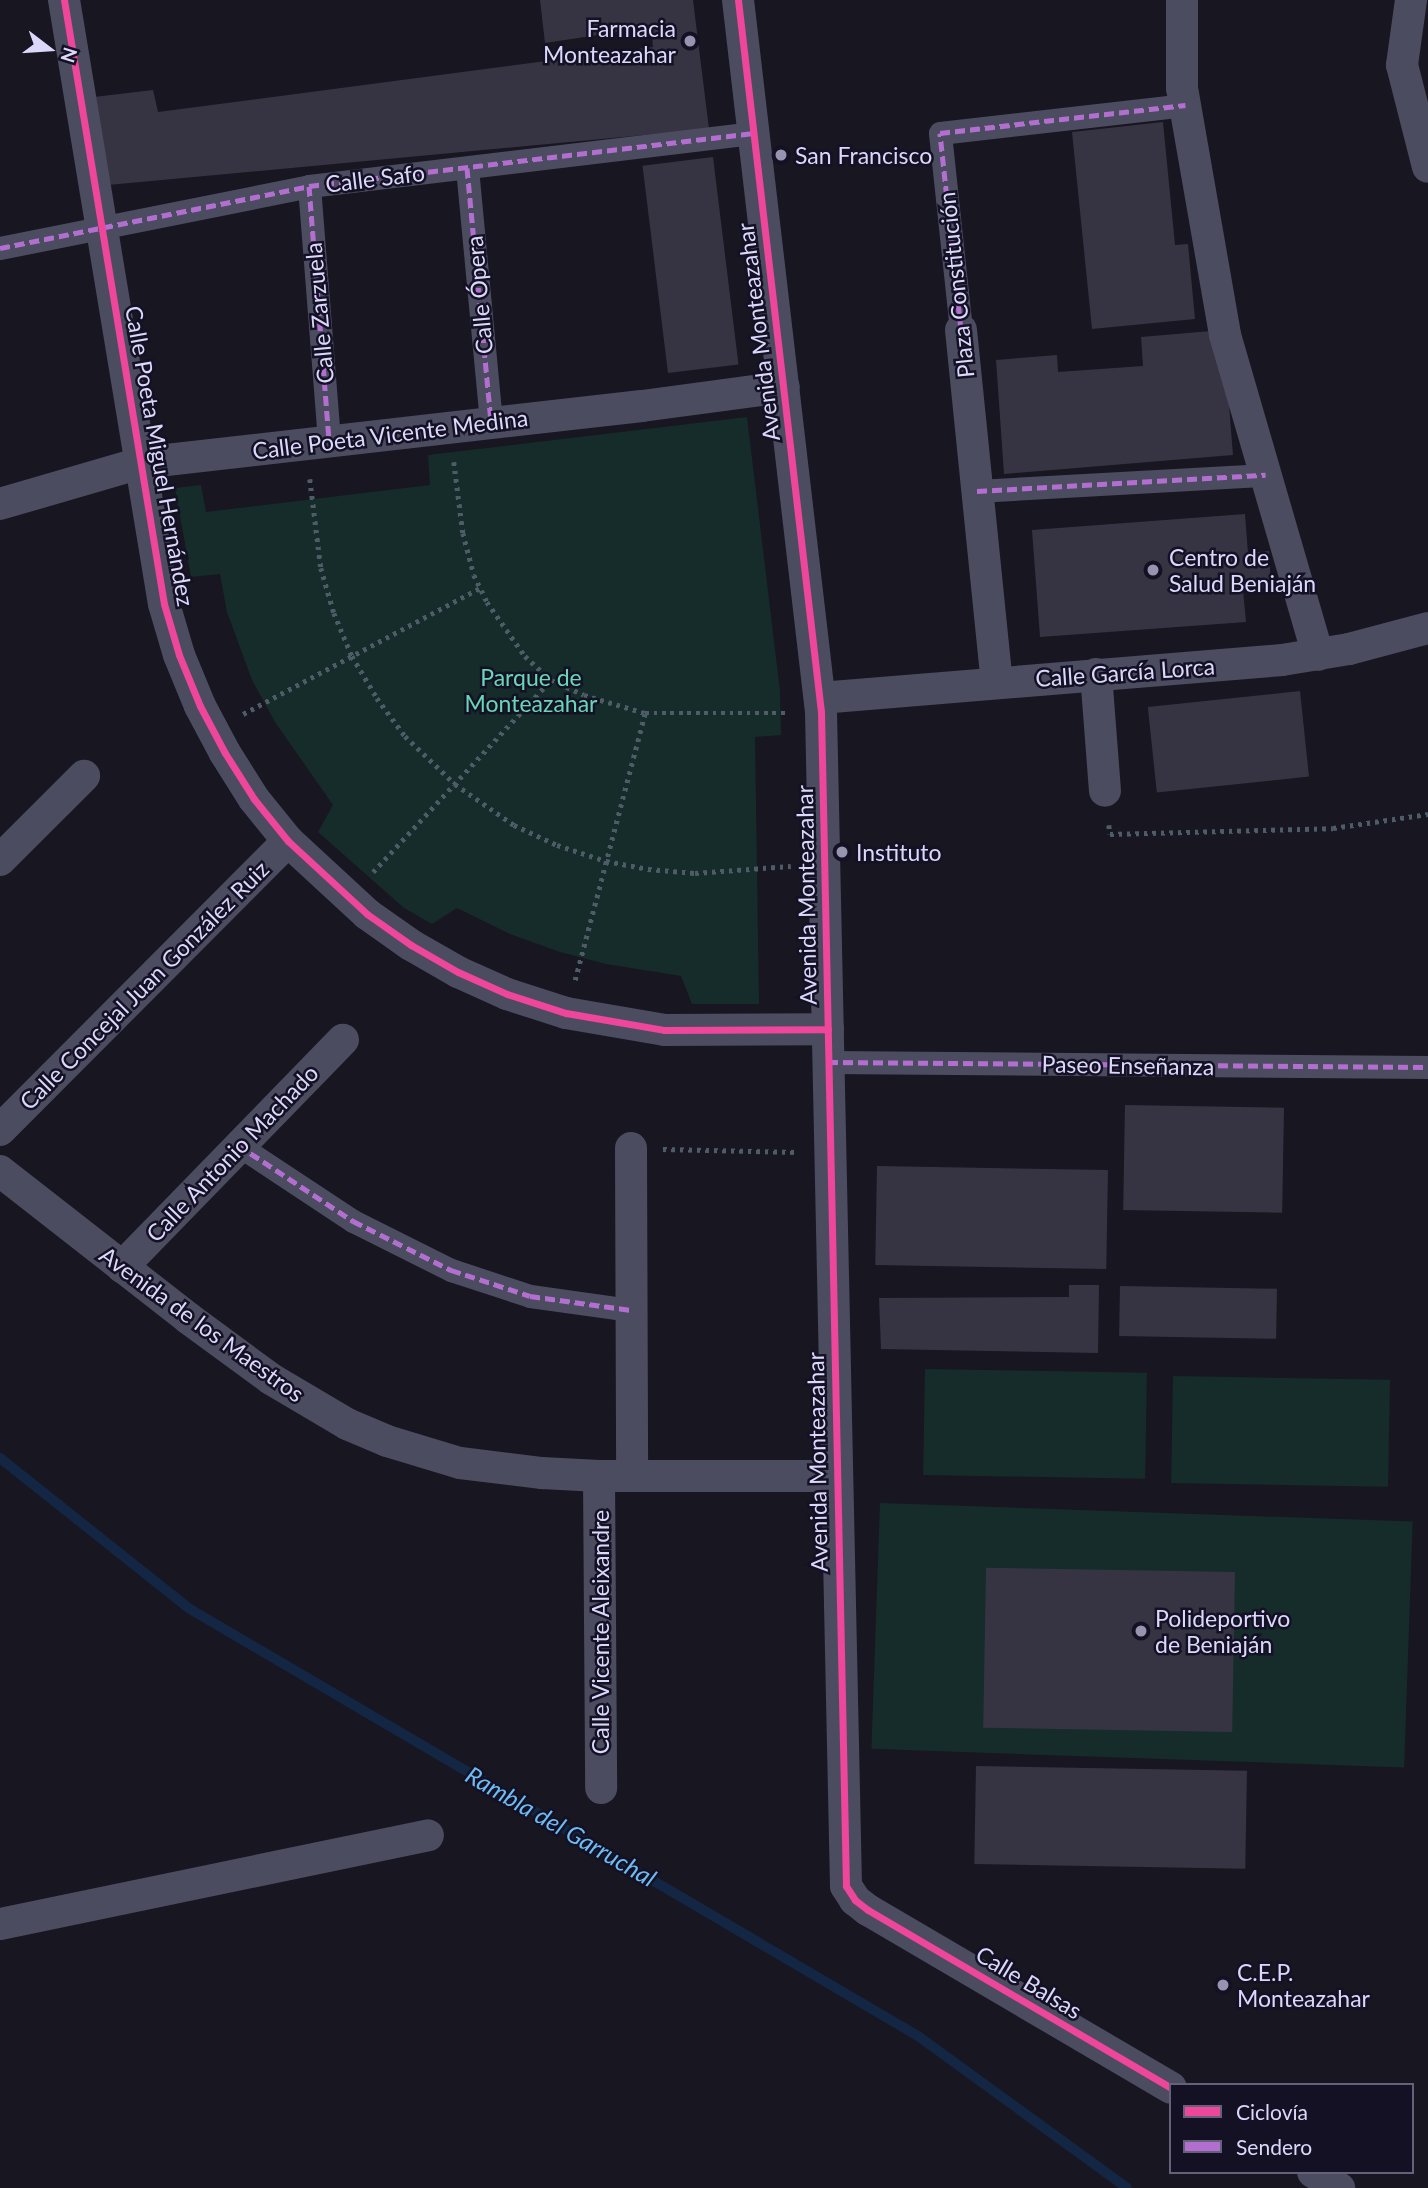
<!DOCTYPE html>
<meta charset="utf-8">
<style>
body{margin:0}
#map{position:relative;width:1428px;height:2188px;overflow:hidden;background:#181620;font-family:Lato,sans-serif}
div>[style]{position:absolute}
.green>*{inset:0;background:#152c2b;transform-origin:0 0}
.stream>*{height:10px;margin:-5px;padding:0 5px;transform-origin:5px;border-radius:5px;background:#132744}
.building>*{inset:0;background:#363442;transform-origin:0 0}
.path>*{height:4.5px;margin-top:-2.25px;transform-origin:0;background:repeating-linear-gradient(90deg,#4e5c67 0 3.5px,transparent 0 8.5px)}
.pedestrian>*{height:23px;margin:-11.5px;padding:0 11.5px;transform-origin:11.5px;border-radius:11.5px;background:#4c4c61}
.minor>*{height:32px;margin:-16px;padding:0 16px;transform-origin:16px;border-radius:16px;background:#4c4c61}
.quiet>*{height:5px;margin-top:-2.5px;transform-origin:0;background:repeating-linear-gradient(90deg,#b36fd0 0 10px,transparent 0 15px)}
.cycleway>*{height:7px;margin:-3.5px;padding:0 3.5px;transform-origin:3.5px;border-radius:3.5px;background:#ed469a}
.dots>*{width:19px;height:19px;translate:-50% -50%;box-sizing:border-box;border:4px solid #141125;border-radius:50%}
span{translate:-50% -50%;white-space:nowrap;text-align:center;line-height:1.15;-webkit-text-stroke:5px #141125;paint-order:stroke}
.poi-label{font-size:23px;color:#dbd8fc}
.right{translate:-100% -50%;text-align:right}
.left{translate:0 -50%;text-align:left}
.street-label{font-size:23px;color:#dbd8fc}
.park-label{font-size:23px;color:#69d7b7}
.water-label{font-size:24px;color:#6ebcf4;font-style:italic}
.legend{position:absolute;left:1169px;top:2083px;width:245px;height:91px;box-sizing:border-box;background:#141125;border:2px solid #64617b;margin:0;padding:9px 12px;list-style:none;font-size:21px;color:#dbd8fc}
.legend li{display:flex;align-items:center;gap:14px;height:35px}
.legend b{width:35px;border:2px solid #64617b}
.north{position:absolute;left:14px;top:14px;width:70px;height:70px;-webkit-text-stroke:5px #141125;paint-order:stroke;rotate:107deg;font-size:19px;font-weight:700;line-height:28px;text-align:center;color:#dbd8fc}
.north::after{content:'';display:block;margin:auto;width:24px;height:32px;background:#dbd8fc;clip-path:polygon(50% 0,100% 100%,50% 72%,0 100%)}
</style>
<div id="map">
<div class="green">
<i style="clip-path:polygon(747px 417px,780px 691px,781px 735px,755px 737px,759px 1004px,692px 1004px,681px 976px,606px 964px,560px 952px,510px 934px,457px 908px,432px 924px,404px 908px,318px 832px,333px 805px,275px 722px,252px 680px,227px 612px,220px 574px,191px 577px,175px 488px,201px 485px,206px 512px,430px 485px,428px 455px)"></i>
<i style="left:925px;top:1369px;width:222px;height:106px;rotate:1deg"></i>
<i style="left:1173px;top:1376px;width:217px;height:107px;rotate:1deg"></i>
<i style="left:880px;top:1503px;width:533px;height:246px;rotate:2deg"></i>
</div>
<div class="stream">
<i style="left:0;top:1458px;width:243px;rotate:38.5deg"></i>
<i style="left:190px;top:1609px;width:844px;rotate:30.39deg"></i>
<i style="left:918px;top:2036px;width:258px;rotate:36deg"></i>
</div>
<div class="building">
<i style="clip-path:polygon(540px 0,693px 0,709px 129px,108px 185px,94px 97px,153px 90px,158px 112px,653px 47px,651px 27px,545px 43px)"></i>
<i style="clip-path:polygon(1163px 122px,1175px 245px,1188px 244px,1195px 319px,1092px 329px,1072px 132px)"></i>
<i style="left:713px;top:157px;width:209px;height:71px;rotate:83deg"></i>
<i style="clip-path:polygon(1223px 330px,1233px 455px,1004px 474px,996px 360px,1057px 355px,1058px 372px,1143px 366px,1141px 337px)"></i>
<i style="clip-path:polygon(1245px 514px,1248px 553px,1269px 551px,1271px 587px,1243px 590px,1246px 622px,1040px 637px,1032px 530px)"></i>
<i style="left:1300px;top:691px;width:86px;height:153px;rotate:84deg"></i>
<i style="left:1125px;top:1105px;width:159px;height:105px;rotate:1deg"></i>
<i style="left:877px;top:1166px;width:231px;height:99px;rotate:1deg"></i>
<i style="clip-path:polygon(1069px 1285px,1099px 1285px,1098px 1353px,881px 1349px,879px 1298px,1069px 1297px)"></i>
<i style="left:1120px;top:1286px;width:157px;height:50px;rotate:1deg"></i>
<i style="left:1235px;top:1572px;width:160px;height:249px;rotate:91deg"></i>
<i style="left:976px;top:1766px;width:271px;height:98px;rotate:1deg"></i>
</div>
<div class="path">
<i style="left:454px;top:462px;width:72px;rotate:82.8deg"></i>
<i style="left:463px;top:533px;width:43px;rotate:75.3deg"></i>
<i style="left:474px;top:575px;width:30px;rotate:64deg"></i>
<i style="left:487px;top:602px;width:66px;rotate:54.9deg"></i>
<i style="left:525px;top:656px;width:35px;rotate:43deg"></i>
<i style="left:551px;top:680px;width:36px;rotate:24deg"></i>
<i style="left:584px;top:695px;width:64px;rotate:16.4deg"></i>
<i style="left:645px;top:713px;width:141px"></i>
<i style="left:310px;top:479px;width:90px;rotate:83deg"></i>
<i style="left:321px;top:568px;width:47px;rotate:73.9deg"></i>
<i style="left:334px;top:613px;width:47px;rotate:67.3deg"></i>
<i style="left:352px;top:656px;width:49px;rotate:59.2deg"></i>
<i style="left:377px;top:698px;width:47px;rotate:53.6deg"></i>
<i style="left:405px;top:736px;width:69px;rotate:43.8deg"></i>
<i style="left:455px;top:784px;width:72px;rotate:34.8deg"></i>
<i style="left:514px;top:825px;width:47px;rotate:24.9deg"></i>
<i style="left:557px;top:845px;width:52px;rotate:18.1deg"></i>
<i style="left:606px;top:861px;width:43px;rotate:10.8deg"></i>
<i style="left:648px;top:869px;width:47px;rotate:4.9deg"></i>
<i style="left:695px;top:873px;width:96px;rotate:-4.2deg"></i>
<i style="left:243px;top:714px;width:268px;rotate:-28deg"></i>
<i style="left:1109px;top:825px;width:9px;rotate:84deg"></i>
<i style="left:1110px;top:834px;width:223px;rotate:-1.5deg"></i>
<i style="left:1333px;top:828px;width:96px;rotate:-8.4deg"></i>
<i style="left:373px;top:872px;width:262px;rotate:-47.2deg"></i>
<i style="left:575px;top:980px;width:276px;rotate:-75.3deg"></i>
<i style="left:663px;top:1149px;width:135px;rotate:1.3deg"></i>
</div>
<div class="pedestrian">
<i style="left:467px;top:168px;width:254px;rotate:84.6deg"></i>
<i style="left:309px;top:186px;width:256px;rotate:85.5deg"></i>
<i style="left:0;top:248px;width:315px;rotate:-11.3deg"></i>
<i style="left:309px;top:186px;width:448px;rotate:-6.8deg"></i>
<i style="left:961px;top:330px;width:198px;rotate:-96.1deg"></i>
<i style="left:940px;top:133px;width:247px;rotate:-6.5deg"></i>
<i style="left:977px;top:491px;width:289px;rotate:-3.2deg"></i>
<i style="left:828px;top:1062px;width:600px;rotate:0.48deg"></i>
<i style="left:238px;top:1145px;width:138px;rotate:33.5deg"></i>
<i style="left:353px;top:1221px;width:110px;rotate:26.6deg"></i>
<i style="left:451px;top:1270px;width:83px;rotate:18.2deg"></i>
<i style="left:530px;top:1296px;width:102px;rotate:7.9deg"></i>
</div>
<div class="minor">
<i style="left:64px;top:0;width:612px;rotate:80.6deg"></i>
<i style="left:164px;top:604px;width:53px;rotate:73.6deg"></i>
<i style="left:179px;top:655px;width:55px;rotate:67.6deg"></i>
<i style="left:200px;top:706px;width:53px;rotate:62deg"></i>
<i style="left:225px;top:753px;width:54px;rotate:57.8deg"></i>
<i style="left:254px;top:799px;width:54px;rotate:51deg"></i>
<i style="left:288px;top:841px;width:108px;rotate:42.7deg"></i>
<i style="left:367px;top:914px;width:54px;rotate:35.2deg"></i>
<i style="left:411px;top:945px;width:54px;rotate:29.9deg"></i>
<i style="left:458px;top:972px;width:54px;rotate:24.2deg"></i>
<i style="left:507px;top:994px;width:62px;rotate:17.9deg"></i>
<i style="left:566px;top:1013px;width:99px;rotate:9.8deg"></i>
<i style="left:664px;top:1030px;width:164px;rotate:-0.3deg"></i>
<i style="left:738px;top:0;width:717px;rotate:83.35deg"></i>
<i style="left:821px;top:712px;width:1174px;rotate:88.78deg"></i>
<i style="left:846px;top:1886px;width:17px;rotate:57deg"></i>
<i style="left:855px;top:1900px;width:16px;rotate:38deg"></i>
<i style="left:868px;top:1910px;width:351px;rotate:30.4deg"></i>
<i style="left:1182px;top:0;width:88px;rotate:90deg"></i>
<i style="left:1182px;top:88px;width:251px;rotate:80.1deg"></i>
<i style="left:1225px;top:335px;width:333px;rotate:73.8deg"></i>
<i style="left:1411px;top:0;width:66px;rotate:97.9deg"></i>
<i style="left:1402px;top:65px;width:105px;rotate:75.7deg"></i>
<i style="left:961px;top:330px;width:354px;rotate:84.2deg"></i>
<i style="left:0;top:504px;width:146px;rotate:-16.3deg"></i>
<i style="left:140px;top:463px;width:505px;rotate:-6.48deg"></i>
<i style="left:642px;top:406px;width:143px;rotate:-7.6deg"></i>
<i style="left:1096px;top:674px;width:117px;rotate:85.6deg"></i>
<i style="left:820px;top:698px;width:464px;rotate:-4.7deg"></i>
<i style="left:1282px;top:660px;width:68px;rotate:-9.3deg"></i>
<i style="left:1349px;top:649px;width:82px;rotate:-14.9deg"></i>
<i style="left:0;top:860px;width:119px;rotate:-45deg"></i>
<i style="left:0;top:1130px;width:408px;rotate:-45.1deg"></i>
<i style="left:631px;top:1148px;width:328px;rotate:89.8deg"></i>
<i style="left:0;top:1171px;width:239px;rotate:38deg"></i>
<i style="left:188px;top:1318px;width:103px;rotate:36.3deg"></i>
<i style="left:271px;top:1379px;width:88px;rotate:30.6deg"></i>
<i style="left:347px;top:1424px;width:43px;rotate:23deg"></i>
<i style="left:387px;top:1441px;width:76px;rotate:16.8deg"></i>
<i style="left:460px;top:1463px;width:83px;rotate:7deg"></i>
<i style="left:542px;top:1473px;width:57px;rotate:3deg"></i>
<i style="left:599px;top:1476px;width:238px"></i>
<i style="left:122px;top:1267px;width:317px;rotate:-45.8deg"></i>
<i style="left:599px;top:1476px;width:312px;rotate:89.6deg"></i>
<i style="left:0;top:1924px;width:437px;rotate:-11.7deg"></i>
<i style="left:1313px;top:2172px;width:31px;rotate:32deg"></i>
</div>
<div class="quiet">
<i style="left:467px;top:168px;width:254px;rotate:84.6deg"></i>
<i style="left:309px;top:186px;width:256px;rotate:85.5deg"></i>
<i style="left:0;top:248px;width:315px;rotate:-11.3deg"></i>
<i style="left:309px;top:186px;width:448px;rotate:-6.8deg"></i>
<i style="left:961px;top:330px;width:198px;rotate:-96.1deg"></i>
<i style="left:940px;top:133px;width:247px;rotate:-6.5deg"></i>
<i style="left:977px;top:491px;width:289px;rotate:-3.2deg"></i>
<i style="left:828px;top:1062px;width:600px;rotate:0.48deg"></i>
<i style="left:238px;top:1145px;width:138px;rotate:33.5deg"></i>
<i style="left:353px;top:1221px;width:110px;rotate:26.6deg"></i>
<i style="left:451px;top:1270px;width:83px;rotate:18.2deg"></i>
<i style="left:530px;top:1296px;width:102px;rotate:7.9deg"></i>
</div>
<div class="cycleway">
<i style="left:64px;top:0;width:612px;rotate:80.6deg"></i>
<i style="left:164px;top:604px;width:53px;rotate:73.6deg"></i>
<i style="left:179px;top:655px;width:55px;rotate:67.6deg"></i>
<i style="left:200px;top:706px;width:53px;rotate:62deg"></i>
<i style="left:225px;top:753px;width:54px;rotate:57.8deg"></i>
<i style="left:254px;top:799px;width:54px;rotate:51deg"></i>
<i style="left:288px;top:841px;width:108px;rotate:42.7deg"></i>
<i style="left:367px;top:914px;width:54px;rotate:35.2deg"></i>
<i style="left:411px;top:945px;width:54px;rotate:29.9deg"></i>
<i style="left:458px;top:972px;width:54px;rotate:24.2deg"></i>
<i style="left:507px;top:994px;width:62px;rotate:17.9deg"></i>
<i style="left:566px;top:1013px;width:99px;rotate:9.8deg"></i>
<i style="left:664px;top:1030px;width:164px;rotate:-0.3deg"></i>
<i style="left:738px;top:0;width:717px;rotate:83.35deg"></i>
<i style="left:821px;top:712px;width:1174px;rotate:88.78deg"></i>
<i style="left:846px;top:1886px;width:17px;rotate:57deg"></i>
<i style="left:855px;top:1900px;width:16px;rotate:38deg"></i>
<i style="left:868px;top:1910px;width:351px;rotate:30.4deg"></i>
</div>
<div class="dots">
<i style="left:690px;top:41px;background:#9794af"></i>
<i style="left:781px;top:155px;background:#9794af"></i>
<i style="left:1153px;top:570px;background:#9794af"></i>
<i style="left:842px;top:852px;background:#9794af"></i>
<i style="left:1141px;top:1631px;background:#9794af"></i>
<i style="left:1223px;top:1985px;background:#9794af"></i>
</div>
<div class="poi-label">
<span class="right" style="left:676px;top:41px">Farmacia<br>Monteazahar</span>
<span class="left" style="left:795px;top:155px">San Francisco</span>
<span class="left" style="left:1169px;top:570px">Centro de<br>Salud Beniaján</span>
<span class="left" style="left:856px;top:852px">Instituto</span>
<span class="left" style="left:1155px;top:1631px">Polideportivo<br>de Beniaján</span>
<span class="left" style="left:1237px;top:1985px">C.E.P.<br>Monteazahar</span>
</div>
<div class="street-label">
<span style="left:375px;top:178px;rotate:-7deg">Calle Safo</span>
<span style="left:956px;top:285px;rotate:-96deg">Plaza Constitución</span>
<span style="left:479px;top:295px;rotate:-95deg">Calle Ópera</span>
<span style="left:319px;top:313px;rotate:-95deg">Calle Zarzuela</span>
<span style="left:758px;top:332px;rotate:-97deg">Avenida Monteazahar</span>
<span style="left:390px;top:434px;rotate:-7deg">Calle Poeta Vicente Medina</span>
<span style="left:160px;top:456px;rotate:80deg">Calle Poeta Miguel Hernández</span>
<span style="left:1125px;top:672px;rotate:-4deg">Calle García Lorca</span>
<span style="left:806px;top:895px;rotate:-91deg">Avenida Monteazahar</span>
<span style="left:144px;top:985px;rotate:-45deg">Calle Concejal Juan González Ruiz</span>
<span style="left:1128px;top:1065px;rotate:1deg">Paseo Enseñanza</span>
<span style="left:232px;top:1153px;rotate:-46deg">Calle Antonio Machado</span>
<span style="left:202px;top:1324px;rotate:36deg">Avenida de los Maestros</span>
<span style="left:817px;top:1462px;rotate:-91deg">Avenida Monteazahar</span>
<span style="left:600px;top:1632px;rotate:-90deg">Calle Vicente Aleixandre</span>
<span style="left:1029px;top:1982px;rotate:31deg">Calle Balsas</span>
</div>
<div class="park-label">
<span style="left:531px;top:690px">Parque de<br>Monteazahar</span>
</div>
<div class="water-label">
<span style="left:561px;top:1826px;rotate:30deg">Rambla del Garruchal</span>
</div>
<ul class="legend">
<li><b style="height:9px;background:#ed469a"></b>Ciclovía</li>
<li><b style="height:9px;background:#b36fd0"></b>Sendero</li>
</ul>
<div class="north">N</div>
</div>
